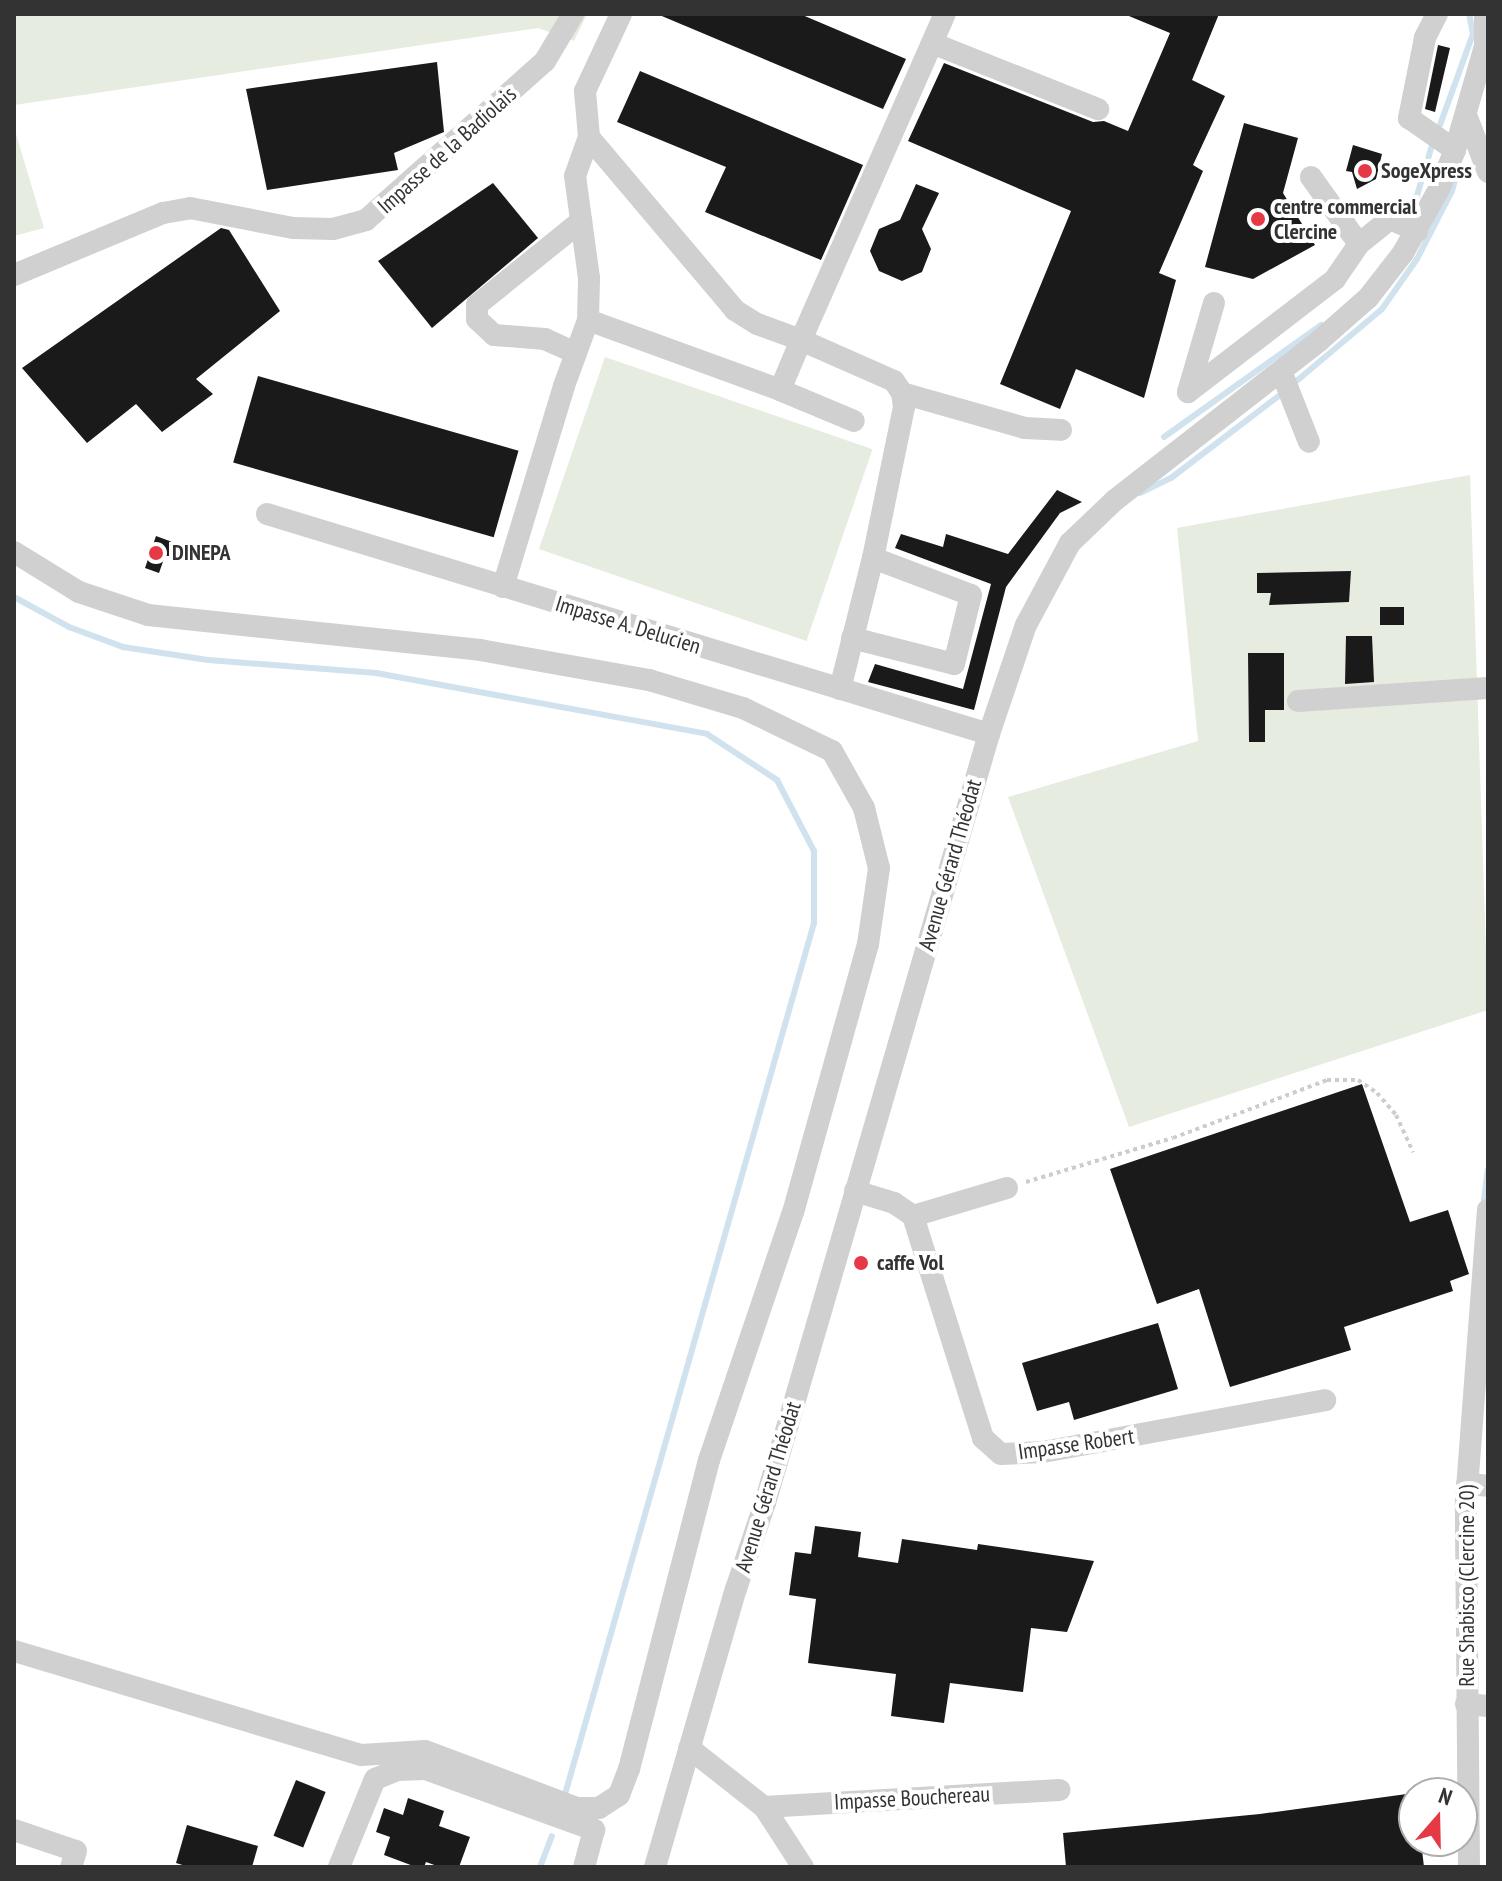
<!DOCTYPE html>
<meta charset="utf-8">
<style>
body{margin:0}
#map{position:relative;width:1502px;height:1881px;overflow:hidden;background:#fff;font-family:"PT Sans Narrow",sans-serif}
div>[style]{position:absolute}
.green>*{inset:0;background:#e6ecdf;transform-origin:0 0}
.stream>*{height:6px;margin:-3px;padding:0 3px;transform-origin:3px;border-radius:3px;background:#cfe2ee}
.building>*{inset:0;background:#1a1a1a;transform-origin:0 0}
.path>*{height:4px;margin-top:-2px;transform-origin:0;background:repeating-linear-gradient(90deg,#cdcdcd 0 4px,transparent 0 8px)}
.minor>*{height:22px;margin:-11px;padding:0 11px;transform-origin:11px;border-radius:11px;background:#d0d0d0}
.dots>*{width:22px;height:22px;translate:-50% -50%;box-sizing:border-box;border:4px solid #fff;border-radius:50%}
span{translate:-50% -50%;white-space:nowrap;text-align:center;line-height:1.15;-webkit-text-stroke:8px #fff;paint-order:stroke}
.street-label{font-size:22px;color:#333}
.poi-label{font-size:22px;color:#333;font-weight:700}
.left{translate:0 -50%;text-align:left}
.frame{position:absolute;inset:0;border:16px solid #333;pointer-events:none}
.north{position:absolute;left:1398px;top:1777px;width:80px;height:80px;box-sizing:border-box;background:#fff;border:2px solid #adadad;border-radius:50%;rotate:20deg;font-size:22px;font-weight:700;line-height:32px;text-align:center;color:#333}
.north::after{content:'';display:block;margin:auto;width:28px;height:36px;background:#e63946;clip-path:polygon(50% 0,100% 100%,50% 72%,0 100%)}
</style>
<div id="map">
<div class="green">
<i style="clip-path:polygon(14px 14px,587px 14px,574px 41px,538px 28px,14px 105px)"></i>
<i style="clip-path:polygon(14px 127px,44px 228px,14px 236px)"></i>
<i style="left:605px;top:357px;width:283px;height:203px;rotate:19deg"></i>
<i style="clip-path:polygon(1470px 475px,1488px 1010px,1129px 1127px,1008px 797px,1198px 741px,1177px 528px)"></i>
</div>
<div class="stream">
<i style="left:1440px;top:125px;width:97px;rotate:-70.1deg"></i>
<i style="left:1473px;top:34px;width:20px;rotate:-101deg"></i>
<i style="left:1410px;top:219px;width:80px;rotate:-73.4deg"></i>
<i style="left:1293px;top:384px;width:116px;rotate:-40.1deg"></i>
<i style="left:1382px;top:309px;width:61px;rotate:-55deg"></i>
<i style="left:1417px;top:259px;width:76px;rotate:-62.8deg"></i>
<i style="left:1452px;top:191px;width:23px;rotate:-75deg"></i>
<i style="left:1164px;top:437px;width:193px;rotate:-35.5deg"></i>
<i style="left:1140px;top:493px;width:34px;rotate:-26deg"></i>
<i style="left:1171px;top:478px;width:143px;rotate:-37.3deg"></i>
<i style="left:14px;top:597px;width:63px;rotate:28.6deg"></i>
<i style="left:69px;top:627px;width:58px;rotate:20.3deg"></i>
<i style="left:123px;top:647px;width:86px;rotate:8.7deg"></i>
<i style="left:208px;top:660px;width:169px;rotate:4.4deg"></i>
<i style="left:376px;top:673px;width:337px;rotate:10.4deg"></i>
<i style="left:707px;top:734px;width:84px;rotate:33.3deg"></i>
<i style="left:777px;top:780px;width:80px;rotate:62.5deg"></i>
<i style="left:814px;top:851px;width:72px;rotate:90deg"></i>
<i style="left:814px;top:923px;width:910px;rotate:105.95deg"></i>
<i style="left:1483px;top:1208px;width:38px;rotate:-83deg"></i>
<i style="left:540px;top:1867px;width:33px;rotate:-69deg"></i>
</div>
<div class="building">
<i style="clip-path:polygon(657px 14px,800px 14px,906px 59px,883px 109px)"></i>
<i style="clip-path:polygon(1124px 14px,1219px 14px,1192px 80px,1225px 96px,1193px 165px,1203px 171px,1159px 273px,1176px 280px,1144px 398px,1076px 369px,1060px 409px,1000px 384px,1071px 211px,908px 141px,944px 63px,1093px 122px,1104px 121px,1128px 131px,1170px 33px)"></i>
<i style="clip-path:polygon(1438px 45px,1450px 48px,1435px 112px,1425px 109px)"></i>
<i style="clip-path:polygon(437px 62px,444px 132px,394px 153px,398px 170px,267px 190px,246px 89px)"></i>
<i style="clip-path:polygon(640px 71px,863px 165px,821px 260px,705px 212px,726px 167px,617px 122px)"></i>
<i style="clip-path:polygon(1244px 123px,1298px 138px,1283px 193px,1315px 245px,1253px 279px,1205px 267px)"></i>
<i style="clip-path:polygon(1353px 145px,1382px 154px,1376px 179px,1357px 189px,1352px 172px,1346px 171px)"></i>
<i style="clip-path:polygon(493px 183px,538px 238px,432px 328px,378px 261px)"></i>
<i style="clip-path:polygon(916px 184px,939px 193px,922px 229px,931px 249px,922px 272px,902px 281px,879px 271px,870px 251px,879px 229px,900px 220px)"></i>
<i style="clip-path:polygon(221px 228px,229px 230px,280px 311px,196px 379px,213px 394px,162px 432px,136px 404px,87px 443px,22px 368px)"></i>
<i style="left:258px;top:376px;width:271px;height:90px;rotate:16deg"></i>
<i style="clip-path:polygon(1057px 490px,1082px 502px,1060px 513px,1006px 587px,974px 710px,868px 682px,875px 664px,963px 689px,991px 584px,895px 548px,901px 534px,943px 547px,946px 534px,1008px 554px)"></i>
<i style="clip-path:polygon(156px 536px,175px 543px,170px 556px,165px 556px,159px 573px,145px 568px)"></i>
<i style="clip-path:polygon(1351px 571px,1349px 602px,1269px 605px,1271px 593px,1257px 593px,1257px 573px)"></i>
<i style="left:1404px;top:607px;width:18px;height:24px;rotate:90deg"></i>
<i style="clip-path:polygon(1346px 636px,1372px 636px,1374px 682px,1345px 684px)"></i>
<i style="clip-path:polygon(1248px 653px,1284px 653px,1284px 710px,1265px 710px,1265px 742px,1249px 742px)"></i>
<i style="clip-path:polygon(1362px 1084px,1410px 1222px,1448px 1210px,1469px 1274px,1450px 1281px,1453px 1291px,1344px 1327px,1351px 1350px,1230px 1387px,1199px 1289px,1157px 1304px,1110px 1169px)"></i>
<i style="clip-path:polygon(1158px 1323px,1178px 1389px,1074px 1420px,1069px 1402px,1037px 1411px,1022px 1363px)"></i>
<i style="clip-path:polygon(815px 1526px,861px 1532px,858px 1557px,898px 1563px,902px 1539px,977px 1550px,978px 1544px,1094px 1561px,1067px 1632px,1031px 1628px,1023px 1692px,950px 1683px,944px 1723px,891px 1716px,896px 1674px,808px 1663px,816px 1599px,789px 1595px,795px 1552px,811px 1554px)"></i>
<i style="left:296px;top:1780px;width:32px;height:60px;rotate:22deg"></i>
<i style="clip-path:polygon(1414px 1793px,1414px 1841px,1421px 1841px,1424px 1867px,1066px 1867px,1063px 1833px,1260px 1814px)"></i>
<i style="clip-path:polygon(408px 1798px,444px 1811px,439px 1826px,470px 1837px,459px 1867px,440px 1867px,426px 1862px,424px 1867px,416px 1867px,384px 1855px,390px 1837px,376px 1832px,384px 1808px,403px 1815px)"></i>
<i style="clip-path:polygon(187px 1825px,258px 1846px,252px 1867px,189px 1867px,176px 1863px)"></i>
</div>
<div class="path">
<i style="left:1026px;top:1182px;width:153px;rotate:-16.7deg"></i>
<i style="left:1173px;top:1138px;width:165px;rotate:-20.6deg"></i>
<i style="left:1327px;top:1080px;width:31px"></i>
<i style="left:1358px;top:1080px;width:23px;rotate:34deg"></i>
<i style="left:1377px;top:1093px;width:29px;rotate:49deg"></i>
<i style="left:1396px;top:1115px;width:41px;rotate:65.3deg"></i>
</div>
<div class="minor">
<i style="left:1437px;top:14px;width:27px;rotate:117deg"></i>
<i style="left:1425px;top:38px;width:82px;rotate:101.3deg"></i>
<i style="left:1409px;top:118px;width:56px;rotate:34.8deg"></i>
<i style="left:932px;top:43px;width:179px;rotate:21.7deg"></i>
<i style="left:1466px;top:115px;width:61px;rotate:68.9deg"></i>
<i style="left:1311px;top:177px;width:82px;rotate:54.4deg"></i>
<i style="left:14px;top:275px;width:161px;rotate:-22.6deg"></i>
<i style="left:163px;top:213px;width:27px;rotate:-10deg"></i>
<i style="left:190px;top:208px;width:105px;rotate:11deg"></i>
<i style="left:293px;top:228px;width:40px;rotate:1.4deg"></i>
<i style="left:333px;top:229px;width:34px;rotate:-15deg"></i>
<i style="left:366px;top:220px;width:239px;rotate:-41.6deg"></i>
<i style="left:545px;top:61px;width:55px;rotate:-59.2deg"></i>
<i style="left:1214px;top:303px;width:93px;rotate:106.3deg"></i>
<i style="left:1188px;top:392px;width:185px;rotate:-37.5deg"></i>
<i style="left:1335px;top:279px;width:42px;rotate:-55.6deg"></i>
<i style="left:1359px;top:244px;width:40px;rotate:-39deg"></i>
<i style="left:1390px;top:219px;width:30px;rotate:24deg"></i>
<i style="left:588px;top:320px;width:204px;rotate:20deg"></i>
<i style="left:780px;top:390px;width:54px;rotate:-67.2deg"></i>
<i style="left:801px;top:340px;width:47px;rotate:-160deg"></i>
<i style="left:757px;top:324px;width:26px;rotate:-148deg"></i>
<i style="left:735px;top:310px;width:226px;rotate:-130.2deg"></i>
<i style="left:589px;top:137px;width:46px;rotate:-95deg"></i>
<i style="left:585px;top:91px;width:85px;rotate:-64.9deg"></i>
<i style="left:576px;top:353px;width:34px;rotate:-156deg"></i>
<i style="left:545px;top:339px;width:51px;rotate:-175.5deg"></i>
<i style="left:494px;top:335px;width:23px;rotate:-137deg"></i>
<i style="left:477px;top:319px;width:14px;rotate:-90deg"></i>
<i style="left:477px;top:305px;width:134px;rotate:-38.9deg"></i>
<i style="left:1281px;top:371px;width:76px;rotate:68.5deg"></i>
<i style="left:780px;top:390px;width:80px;rotate:22.7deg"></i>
<i style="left:902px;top:393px;width:128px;rotate:15.9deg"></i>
<i style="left:1025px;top:428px;width:36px;rotate:3deg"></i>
<i style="left:267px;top:514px;width:755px;rotate:16.95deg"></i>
<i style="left:14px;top:552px;width:76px;rotate:31.6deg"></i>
<i style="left:79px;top:592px;width:73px;rotate:18.4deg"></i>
<i style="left:148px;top:615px;width:334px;rotate:6deg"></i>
<i style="left:480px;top:650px;width:172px;rotate:10.1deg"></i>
<i style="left:649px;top:680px;width:98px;rotate:16.6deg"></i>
<i style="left:743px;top:708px;width:99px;rotate:25.8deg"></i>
<i style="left:832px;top:751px;width:65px;rotate:60.7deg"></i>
<i style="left:864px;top:808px;width:62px;rotate:76deg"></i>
<i style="left:879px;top:868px;width:77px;rotate:98.2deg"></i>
<i style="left:868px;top:944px;width:278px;rotate:105.6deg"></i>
<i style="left:793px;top:1212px;width:262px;rotate:108.7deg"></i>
<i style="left:709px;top:1460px;width:319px;rotate:104.5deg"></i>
<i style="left:629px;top:1769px;width:28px;rotate:111deg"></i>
<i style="left:619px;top:1795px;width:24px;rotate:147deg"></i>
<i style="left:599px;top:1808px;width:22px;rotate:180deg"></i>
<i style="left:577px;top:1808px;width:162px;rotate:-159.4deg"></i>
<i style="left:425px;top:1751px;width:64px;rotate:176.4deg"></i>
<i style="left:361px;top:1755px;width:362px;rotate:-163.3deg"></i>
<i style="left:503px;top:587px;width:210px;rotate:-73.1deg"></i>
<i style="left:564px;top:386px;width:70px;rotate:-70deg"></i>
<i style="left:588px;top:320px;width:42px;rotate:-88.6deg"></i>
<i style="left:589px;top:278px;width:103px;rotate:-97.8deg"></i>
<i style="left:575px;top:176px;width:41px;rotate:-70.3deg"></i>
<i style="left:852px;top:638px;width:105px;rotate:14.3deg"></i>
<i style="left:954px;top:664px;width:71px;rotate:-76.2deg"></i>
<i style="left:971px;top:595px;width:105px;rotate:-159.3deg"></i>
<i style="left:840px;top:689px;width:135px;rotate:-75.9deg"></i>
<i style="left:873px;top:558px;width:154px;rotate:-78.4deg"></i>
<i style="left:904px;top:407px;width:14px;rotate:-98deg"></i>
<i style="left:902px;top:393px;width:14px;rotate:-124deg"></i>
<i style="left:894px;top:381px;width:102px;rotate:-156.2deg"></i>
<i style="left:801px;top:340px;width:356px;rotate:-66.2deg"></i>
<i style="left:1298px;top:701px;width:190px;rotate:-3.9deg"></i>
<i style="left:855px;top:1191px;width:41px;rotate:17.1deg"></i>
<i style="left:894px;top:1203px;width:23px;rotate:34deg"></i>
<i style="left:913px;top:1216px;width:233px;rotate:72.5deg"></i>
<i style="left:983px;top:1438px;width:24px;rotate:42deg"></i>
<i style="left:1001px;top:1454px;width:42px;rotate:-2.7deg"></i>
<i style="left:1043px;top:1452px;width:287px;rotate:-10.4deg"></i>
<i style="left:913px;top:1216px;width:98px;rotate:-16.6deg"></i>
<i style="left:1467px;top:1484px;width:21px;rotate:5deg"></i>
<i style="left:1466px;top:1704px;width:22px;rotate:5deg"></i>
<i style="left:689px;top:1748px;width:95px;rotate:38.2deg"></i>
<i style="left:764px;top:1807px;width:72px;rotate:57deg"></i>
<i style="left:764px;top:1807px;width:296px;rotate:-3.3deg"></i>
<i style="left:14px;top:1830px;width:65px;rotate:18.7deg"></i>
<i style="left:76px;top:1851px;width:17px;rotate:107deg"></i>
<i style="left:339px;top:1867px;width:95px;rotate:-67.8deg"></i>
<i style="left:375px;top:1779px;width:24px;rotate:-22deg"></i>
<i style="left:397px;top:1770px;width:28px;rotate:-2deg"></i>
<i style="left:425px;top:1769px;width:180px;rotate:19.8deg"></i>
<i style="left:594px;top:1830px;width:38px;rotate:105deg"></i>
<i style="left:655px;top:1867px;width:290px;rotate:-73.8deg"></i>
<i style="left:736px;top:1589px;width:91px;rotate:-71.4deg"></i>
<i style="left:765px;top:1503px;width:801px;rotate:-73.76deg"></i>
<i style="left:989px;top:734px;width:115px;rotate:-71.3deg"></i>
<i style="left:1026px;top:625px;width:93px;rotate:-61.8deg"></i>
<i style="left:1070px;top:543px;width:62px;rotate:-43.7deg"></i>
<i style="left:1115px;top:500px;width:259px;rotate:-37.9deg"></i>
<i style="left:1319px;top:341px;width:65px;rotate:-41.3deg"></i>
<i style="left:1368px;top:298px;width:57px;rotate:-52.1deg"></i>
<i style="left:1403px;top:253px;width:73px;rotate:-60.6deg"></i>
<i style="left:1439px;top:189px;width:42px;rotate:-67.7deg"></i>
<i style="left:1455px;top:150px;width:108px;rotate:-73.9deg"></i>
<i style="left:1485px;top:46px;width:32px;rotate:-90deg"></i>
<i style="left:1469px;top:1867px;width:365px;rotate:-90.5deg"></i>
<i style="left:1466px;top:1502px;width:293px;rotate:-85.7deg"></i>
</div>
<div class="dots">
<i style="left:1365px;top:171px;background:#e63946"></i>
<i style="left:1258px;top:219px;background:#e63946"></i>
<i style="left:156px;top:553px;background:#e63946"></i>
<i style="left:861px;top:1263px;background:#e63946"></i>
</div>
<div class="street-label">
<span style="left:447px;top:150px;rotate:-42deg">Impasse de la Badiolais</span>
<span style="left:628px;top:625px;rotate:17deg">Impasse A. Delucien</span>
<span style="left:950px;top:865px;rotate:-74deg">Avenue Gérard Théodat</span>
<span style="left:1076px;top:1444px;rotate:-8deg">Impasse Robert</span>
<span style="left:768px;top:1487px;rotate:-73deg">Avenue Gérard Théodat</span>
<span style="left:1467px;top:1586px;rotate:-90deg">Rue Shabisco (Clercine 20)</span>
<span style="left:912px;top:1798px;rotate:-3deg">Impasse Bouchereau</span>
</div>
<div class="poi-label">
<span class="left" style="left:1381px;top:171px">SogeXpress</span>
<span class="left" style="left:1274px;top:219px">centre commercial<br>Clercine</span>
<span class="left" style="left:172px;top:553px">DINEPA</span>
<span class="left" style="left:877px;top:1263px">caffe Vol</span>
</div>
<div class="frame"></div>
<div class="north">N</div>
</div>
